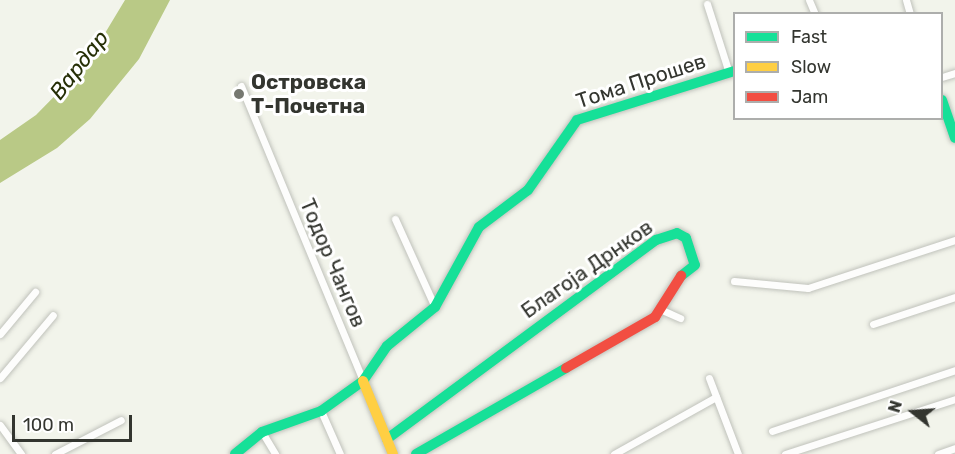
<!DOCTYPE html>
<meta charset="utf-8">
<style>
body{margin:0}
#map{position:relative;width:955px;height:454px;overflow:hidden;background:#f2f4eb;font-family:Rubik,sans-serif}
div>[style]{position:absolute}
.water>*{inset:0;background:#b9c986}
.roads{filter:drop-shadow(0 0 2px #c0c2bb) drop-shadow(0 0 2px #c0c2bb)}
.street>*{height:7px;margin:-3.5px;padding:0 3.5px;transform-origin:3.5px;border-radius:3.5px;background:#fdfdfc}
.fast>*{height:10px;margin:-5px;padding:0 5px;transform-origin:5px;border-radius:5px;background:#16e098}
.slow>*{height:10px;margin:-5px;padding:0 5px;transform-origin:5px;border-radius:5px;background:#ffcf43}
.jam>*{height:10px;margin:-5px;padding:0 5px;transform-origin:5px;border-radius:5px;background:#f24e42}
.dots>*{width:16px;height:16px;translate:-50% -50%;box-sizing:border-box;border:3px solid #fff;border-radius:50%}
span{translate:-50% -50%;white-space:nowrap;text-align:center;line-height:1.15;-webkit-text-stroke:6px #fff;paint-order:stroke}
.street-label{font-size:21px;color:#33352f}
.poi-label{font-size:21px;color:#33352f;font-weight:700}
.left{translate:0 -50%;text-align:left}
.water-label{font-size:22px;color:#262f06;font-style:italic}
.legend{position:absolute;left:733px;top:12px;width:210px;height:108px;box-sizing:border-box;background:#fff;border:2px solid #adaeac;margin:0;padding:8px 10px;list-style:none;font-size:18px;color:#33352f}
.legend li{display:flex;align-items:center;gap:12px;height:30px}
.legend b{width:30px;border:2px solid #adaeac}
.north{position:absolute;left:883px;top:382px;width:60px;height:60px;-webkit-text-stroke:4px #fff;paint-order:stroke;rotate:287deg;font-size:16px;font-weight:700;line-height:24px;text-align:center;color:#33352f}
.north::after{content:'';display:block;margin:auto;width:21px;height:27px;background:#33352f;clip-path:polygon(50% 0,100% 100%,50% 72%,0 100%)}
.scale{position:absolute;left:12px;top:415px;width:120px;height:27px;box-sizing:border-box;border:3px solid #33352f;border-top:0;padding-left:8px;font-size:18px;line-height:21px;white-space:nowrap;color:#33352f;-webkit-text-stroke:4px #fff;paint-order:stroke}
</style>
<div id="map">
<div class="water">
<i style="clip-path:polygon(125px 0,170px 0,139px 59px,90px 119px,57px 148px,0 183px,0 140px,36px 115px,87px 63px)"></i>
</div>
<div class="roads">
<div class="street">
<i style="left:809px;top:0;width:15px;rotate:67deg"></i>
<i style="left:906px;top:0;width:15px;rotate:74deg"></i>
<i style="left:707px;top:4px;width:72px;rotate:72.3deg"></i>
<i style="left:942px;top:77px;width:14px;rotate:-17deg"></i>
<i style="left:241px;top:86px;width:319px;rotate:67.5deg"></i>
<i style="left:395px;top:219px;width:97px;rotate:65.6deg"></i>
<i style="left:734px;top:281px;width:74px;rotate:5.4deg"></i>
<i style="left:808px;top:288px;width:155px;rotate:-18.1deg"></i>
<i style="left:662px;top:310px;width:20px;rotate:24deg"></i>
<i style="left:873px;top:324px;width:86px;rotate:-18.2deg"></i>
<i style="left:0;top:334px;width:55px;rotate:-50.2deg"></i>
<i style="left:0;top:378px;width:82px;rotate:-49.9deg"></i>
<i style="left:709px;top:378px;width:81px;rotate:69.1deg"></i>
<i style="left:321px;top:411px;width:47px;rotate:66.2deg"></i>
<i style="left:0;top:425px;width:36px;rotate:54deg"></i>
<i style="left:772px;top:431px;width:193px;rotate:-18.4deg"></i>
<i style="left:262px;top:432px;width:26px;rotate:59deg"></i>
<i style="left:55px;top:454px;width:74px;rotate:-27.3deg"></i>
<i style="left:614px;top:454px;width:117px;rotate:-29.2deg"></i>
<i style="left:785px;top:454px;width:179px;rotate:-17.9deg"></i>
<i style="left:938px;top:454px;width:18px;rotate:-19deg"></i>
</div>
<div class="fast">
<i style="left:942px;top:100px;width:40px;rotate:71.1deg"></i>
<i style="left:387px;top:439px;width:335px;rotate:-36.5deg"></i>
<i style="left:656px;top:240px;width:22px;rotate:-18deg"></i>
<i style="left:677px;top:233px;width:10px;rotate:29deg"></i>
<i style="left:686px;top:238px;width:28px;rotate:72deg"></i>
<i style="left:695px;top:265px;width:18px;rotate:142deg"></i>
<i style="left:235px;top:454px;width:35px;rotate:-39deg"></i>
<i style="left:262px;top:432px;width:63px;rotate:-19.6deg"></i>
<i style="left:321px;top:411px;width:52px;rotate:-35.5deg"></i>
<i style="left:363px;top:381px;width:42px;rotate:-55.6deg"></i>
<i style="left:387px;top:346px;width:62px;rotate:-39.1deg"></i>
<i style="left:435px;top:307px;width:91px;rotate:-61.2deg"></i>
<i style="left:479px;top:227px;width:61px;rotate:-37.1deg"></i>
<i style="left:528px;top:190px;width:85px;rotate:-55deg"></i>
<i style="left:577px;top:120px;width:164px;rotate:-17.3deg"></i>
<i style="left:416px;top:454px;width:173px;rotate:-29.8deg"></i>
</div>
<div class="slow">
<i style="left:363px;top:381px;width:79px;rotate:67.7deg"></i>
</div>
<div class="jam">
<i style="left:566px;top:368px;width:103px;rotate:-29.8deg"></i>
<i style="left:655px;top:317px;width:49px;rotate:-57.6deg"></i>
</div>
</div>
<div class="dots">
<i style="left:239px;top:94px;background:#767871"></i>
</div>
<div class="street-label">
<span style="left:641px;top:81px;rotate:-18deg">Тома Прошев</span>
<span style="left:333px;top:263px;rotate:67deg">Тодор Чангов</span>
<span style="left:587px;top:269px;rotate:-35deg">Благоја Дрнков</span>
</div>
<div class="poi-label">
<span class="left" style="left:251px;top:94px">Островска<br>Т-Почетна</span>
</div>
<div class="water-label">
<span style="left:79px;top:65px;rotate:-52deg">Вардар</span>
</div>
<ul class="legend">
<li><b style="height:8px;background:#16e098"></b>Fast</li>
<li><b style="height:8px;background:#ffcf43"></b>Slow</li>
<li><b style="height:8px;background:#f24e42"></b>Jam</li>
</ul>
<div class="north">N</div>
<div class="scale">100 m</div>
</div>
